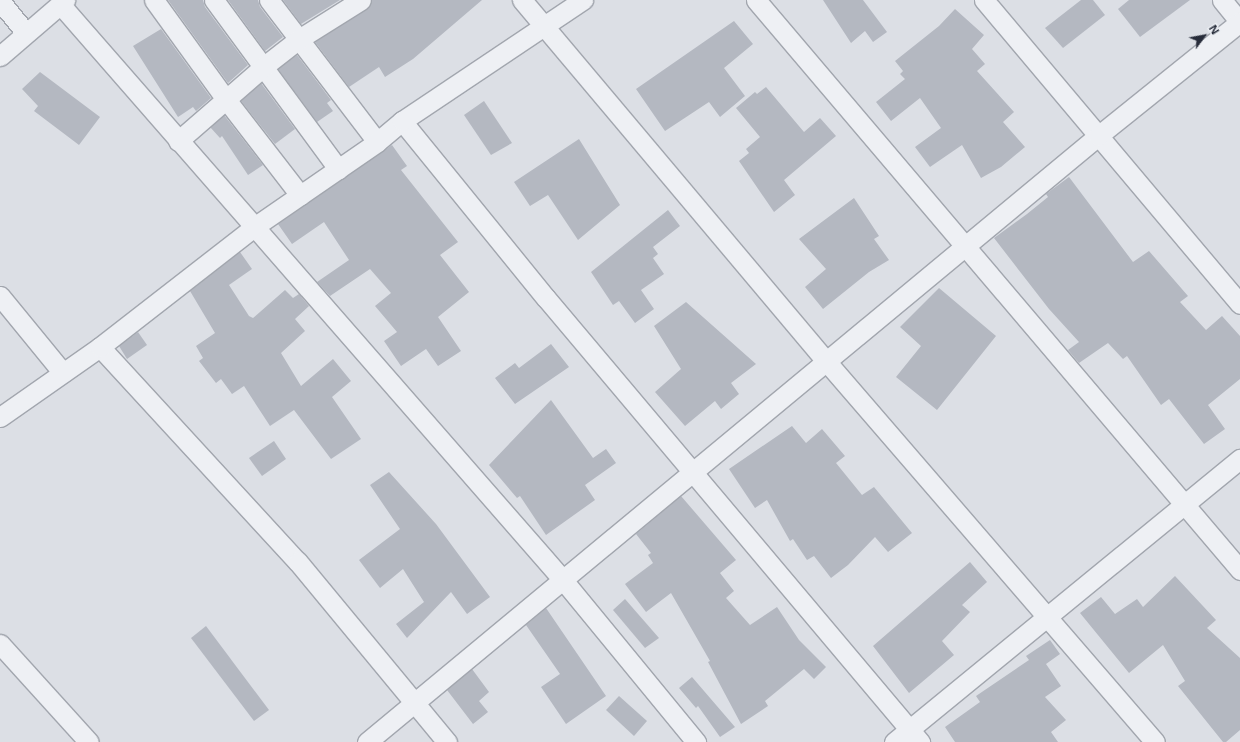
<!DOCTYPE html>
<html>
<head>
<meta charset="utf-8">
<style>
  body { margin:0 }
  #map { position:relative; width:1240px; height:742px; overflow:hidden; background:#dcdfe5; font-family:"Open Sans",sans-serif }
  div>[style] { position:absolute }
  .building>* { inset:0; background:#b4b8c1 }
  .roads { filter:drop-shadow(1px 0 #a2a6ae) drop-shadow(-1px 0 #a2a6ae) drop-shadow(0 1px #a2a6ae) drop-shadow(0 -1px #a2a6ae) }
  .street>* { height:19px; margin:-9.5px; padding:0 9.5px; transform-origin:9.5px; border-radius:9.5px; background:#eef0f4 }
  span { translate:-50% -50%; white-space:nowrap; text-align:center; line-height:1.15; -webkit-text-stroke:3.5px #ebeef3; paint-order:stroke }
  .north { position:absolute; left:1184px; top:16px; width:40px; height:40px; -webkit-text-stroke:3px #ebeef3; paint-order:stroke; rotate:58deg; font-size:11px; font-weight:700; line-height:16px; text-align:center; color:#272c3a }
  .north::after { content:''; display:block; margin:auto; width:14px; height:18px; background:#272c3a; clip-path:polygon(50% 0,100% 100%,50% 72%,0 100%) }
</style>
</head>
<body>
<div id="map">
  <div class="building">
    <div style="clip-path:polygon(168px 0,203px 0,205px 7px,248px 65px,228px 83px)"></div>
    <div style="clip-path:polygon(228px 0,258px 0,260px 7px,283px 37px,265px 51px)"></div>
    <div style="clip-path:polygon(283px 0,340px 0,301px 24px)"></div>
    <div style="clip-path:polygon(372px 0,482px 0,413px 59px,385px 77px,379px 67px,349px 87px,315px 42px,367px 9px)"></div>
    <div style="clip-path:polygon(823px 0,863px 0,887px 32px,873px 42px,865px 31px,851px 43px)"></div>
    <div style="clip-path:polygon(1081px 0,1093px 0,1105px 15px,1063px 48px,1045px 28px)"></div>
    <div style="clip-path:polygon(1129px 0,1190px 0,1140px 37px,1118px 9px)"></div>
    <div style="clip-path:polygon(955px 9px,984px 35px,972px 49px,985px 64px,977px 71px,1014px 112px,1003px 122px,1025px 147px,1001px 167px,981px 178px,962px 145px,930px 167px,915px 147px,941px 128px,920px 98px,891px 121px,876px 102px,905px 79px,900px 74px,903px 71px,895px 61px,939px 26px)"></div>
    <div style="clip-path:polygon(734px 21px,753px 44px,724px 68px,745px 96px,720px 117px,709px 102px,665px 131px,636px 89px)"></div>
    <div style="clip-path:polygon(161px 29px,211px 98px,196px 111px,193px 107px,178px 117px,133px 46px)"></div>
    <div style="clip-path:polygon(297px 55px,331px 100px,327px 103px,333px 111px,317px 122px,278px 69px)"></div>
    <div style="clip-path:polygon(40px 72px,100px 117px,79px 145px,34px 111px,38px 106px,22px 89px)"></div>
    <div style="clip-path:polygon(261px 83px,295px 129px,275px 144px,241px 101px)"></div>
    <div style="clip-path:polygon(766px 87px,804px 132px,820px 118px,836px 136px,784px 180px,795px 195px,774px 212px,739px 161px,749px 153px,746px 149px,760px 137px,736px 108px,755px 92px,757px 94px)"></div>
    <div style="clip-path:polygon(484px 101px,512px 143px,491px 155px,464px 115px)"></div>
    <div style="clip-path:polygon(224px 115px,263px 165px,248px 175px,222px 136px,220px 138px,210px 127px)"></div>
    <div style="clip-path:polygon(579px 139px,620px 205px,578px 240px,548px 195px,530px 206px,514px 182px)"></div>
    <div style="clip-path:polygon(392px 145px,407px 166px,401px 170px,458px 242px,440px 255px,469px 292px,438px 317px,461px 351px,438px 366px,426px 349px,401px 366px,384px 341px,397px 332px,375px 306px,391px 293px,370px 269px,330px 296px,317px 282px,349px 260px,324px 222px,292px 244px,278px 224px)"></div>
    <div style="clip-path:polygon(1069px 177px,1133px 262px,1149px 251px,1188px 296px,1180px 302px,1206px 330px,1222px 316px,1240px 336px,1240px 379px,1208px 405px,1225px 429px,1204px 444px,1169px 399px,1161px 405px,1127px 356px,1123px 359px,1108px 343px,1079px 363px,1068px 350px,1079px 342px,1049px 309px,994px 238px,1027px 214px,1048px 197px,1046px 194px)"></div>
    <div style="clip-path:polygon(854px 198px,879px 236px,874px 239px,889px 260px,869px 272px,823px 309px,805px 287px,826px 269px,799px 239px)"></div>
    <div style="clip-path:polygon(668px 210px,680px 226px,653px 247px,658px 254px,653px 258px,664px 274px,641px 290px,654px 309px,635px 323px,619px 301px,613px 305px,591px 272px)"></div>
    <div style="clip-path:polygon(240px 252px,252px 269px,229px 285px,249px 316px,253px 318px,285px 290px,293px 298px,299px 294px,309px 306px,295px 319px,305px 331px,281px 353px,301px 386px,333px 359px,351px 381px,332px 397px,361px 439px,331px 459px,294px 410px,270px 426px,244px 386px,232px 394px,221px 379px,216px 383px,199px 361px,203px 358px,196px 346px,215px 333px,190px 291px)"></div>
    <div style="clip-path:polygon(939px 288px,996px 336px,937px 410px,896px 377px,921px 346px,900px 327px)"></div>
    <div style="clip-path:polygon(686px 302px,756px 364px,731px 383px,739px 394px,721px 409px,715px 401px,685px 426px,655px 392px,681px 369px,654px 326px)"></div>
    <div style="clip-path:polygon(138px 332px,147px 345px,127px 359px,119px 346px)"></div>
    <div style="clip-path:polygon(551px 344px,569px 367px,515px 404px,495px 378px,515px 363px,519px 368px)"></div>
    <div style="clip-path:polygon(551px 400px,593px 458px,606px 449px,616px 463px,585px 485px,595px 500px,546px 535px,520px 496px,517px 498px,489px 465px)"></div>
    <div style="clip-path:polygon(792px 426px,806px 443px,822px 429px,845px 456px,836px 463px,862px 495px,874px 487px,912px 533px,888px 552px,875px 537px,848px 565px,831px 578px,814px 556px,807px 560px,793px 539px,790px 541px,767px 500px,755px 508px,729px 469px)"></div>
    <div style="clip-path:polygon(274px 441px,286px 459px,262px 476px,249px 458px)"></div>
    <div style="clip-path:polygon(389px 472px,436px 524px,490px 597px,467px 614px,451px 592px,407px 638px,396px 624px,424px 602px,403px 569px,380px 588px,359px 560px,400px 529px,370px 485px)"></div>
    <div style="clip-path:polygon(681px 496px,736px 560px,720px 573px,734px 591px,726px 598px,750px 625px,777px 607px,799px 640px,826px 667px,814px 679px,804px 669px,765px 701px,768px 706px,741px 724px,708px 662px,710px 661px,671px 593px,646px 612px,625px 584px,653px 563px,648px 555px,651px 553px,636px 534px)"></div>
    <div style="clip-path:polygon(970px 562px,987px 582px,962px 605px,970px 612px,942px 641px,954px 655px,909px 693px,873px 646px)"></div>
    <div style="clip-path:polygon(1175px 576px,1216px 620px,1207px 628px,1240px 658px,1240px 730px,1226px 742px,1223px 742px,1178px 686px,1185px 681px,1163px 645px,1129px 673px,1080px 613px,1101px 597px,1115px 614px,1137px 599px,1143px 607px)"></div>
    <div style="clip-path:polygon(625px 599px,659px 638px,645px 648px,613px 610px)"></div>
    <div style="clip-path:polygon(546px 608px,606px 696px,566px 724px,541px 687px,560px 674px,526px 625px)"></div>
    <div style="clip-path:polygon(206px 626px,269px 710px,254px 721px,191px 638px)"></div>
    <div style="clip-path:polygon(1050px 640px,1060px 654px,1046px 664px,1061px 686px,1045px 697px,1066px 720px,1051px 732px,1058px 742px,955px 742px,945px 727px,980px 702px,976px 696px,1029px 660px,1026px 656px)"></div>
    <div style="clip-path:polygon(472px 669px,489px 692px,479px 701px,488px 712px,473px 724px,447px 690px)"></div>
    <div style="clip-path:polygon(692px 677px,735px 727px,720px 737px,698px 706px,696px 708px,679px 688px)"></div>
    <div style="clip-path:polygon(619px 696px,647px 721px,634px 736px,606px 710px)"></div>
  </div>
  <div class="roads">
    <div class="street">
      <div style="left:154px;top:0;width:121px;rotate:54.1deg"></div>
      <div style="left:225px;top:98px;width:123px;rotate:52.3deg"></div>
      <div style="left:214px;top:0;width:210px;rotate:53.7deg"></div>
      <div style="left:269px;top:0;width:178px;rotate:52.7deg"></div>
      <div style="left:522px;top:0;width:472px;rotate:49.9deg"></div>
      <div style="left:826px;top:361px;width:503px;rotate:49.19deg"></div>
      <div style="left:756px;top:0;width:748px;rotate:49.66deg"></div>
      <div style="left:984px;top:0;width:397px;rotate:49.9deg"></div>
      <div style="left:1222px;top:0;width:28px;rotate:51deg"></div>
      <div style="left:0;top:1px;width:41px;rotate:50.9deg"></div>
      <div style="left:60px;top:4px;width:765px;rotate:48.87deg"></div>
      <div style="left:563px;top:580px;width:210px;rotate:50.6deg"></div>
      <div style="left:0;top:56px;width:86px;rotate:-40.7deg"></div>
      <div style="left:402px;top:121px;width:228px;rotate:50.9deg"></div>
      <div style="left:546px;top:298px;width:581px;rotate:49.89deg"></div>
      <div style="left:178px;top:141px;width:113px;rotate:-41deg"></div>
      <div style="left:263px;top:67px;width:46px;rotate:-37.9deg"></div>
      <div style="left:299px;top:39px;width:73px;rotate:-32.2deg"></div>
      <div style="left:0;top:296px;width:99px;rotate:50.7deg"></div>
      <div style="left:100px;top:347px;width:292px;rotate:47.4deg"></div>
      <div style="left:298px;top:562px;width:234px;rotate:50.4deg"></div>
      <div style="left:0;top:417px;width:122px;rotate:-35deg"></div>
      <div style="left:100px;top:347px;width:195px;rotate:-37.9deg"></div>
      <div style="left:254px;top:227px;width:150px;rotate:-34.6deg"></div>
      <div style="left:377px;top:142px;width:33px;rotate:-40deg"></div>
      <div style="left:402px;top:121px;width:218px;rotate:-33.8deg"></div>
      <div style="left:0;top:644px;width:132px;rotate:47.8deg"></div>
      <div style="left:367px;top:742px;width:950px;rotate:-39.66deg"></div>
      <div style="left:1098px;top:136px;width:182px;rotate:-38.8deg"></div>
      <div style="left:894px;top:742px;width:447px;rotate:-39.3deg"></div>
    </div>
  </div>
  <div class="north">N</div>
</div>
</body>
</html>
